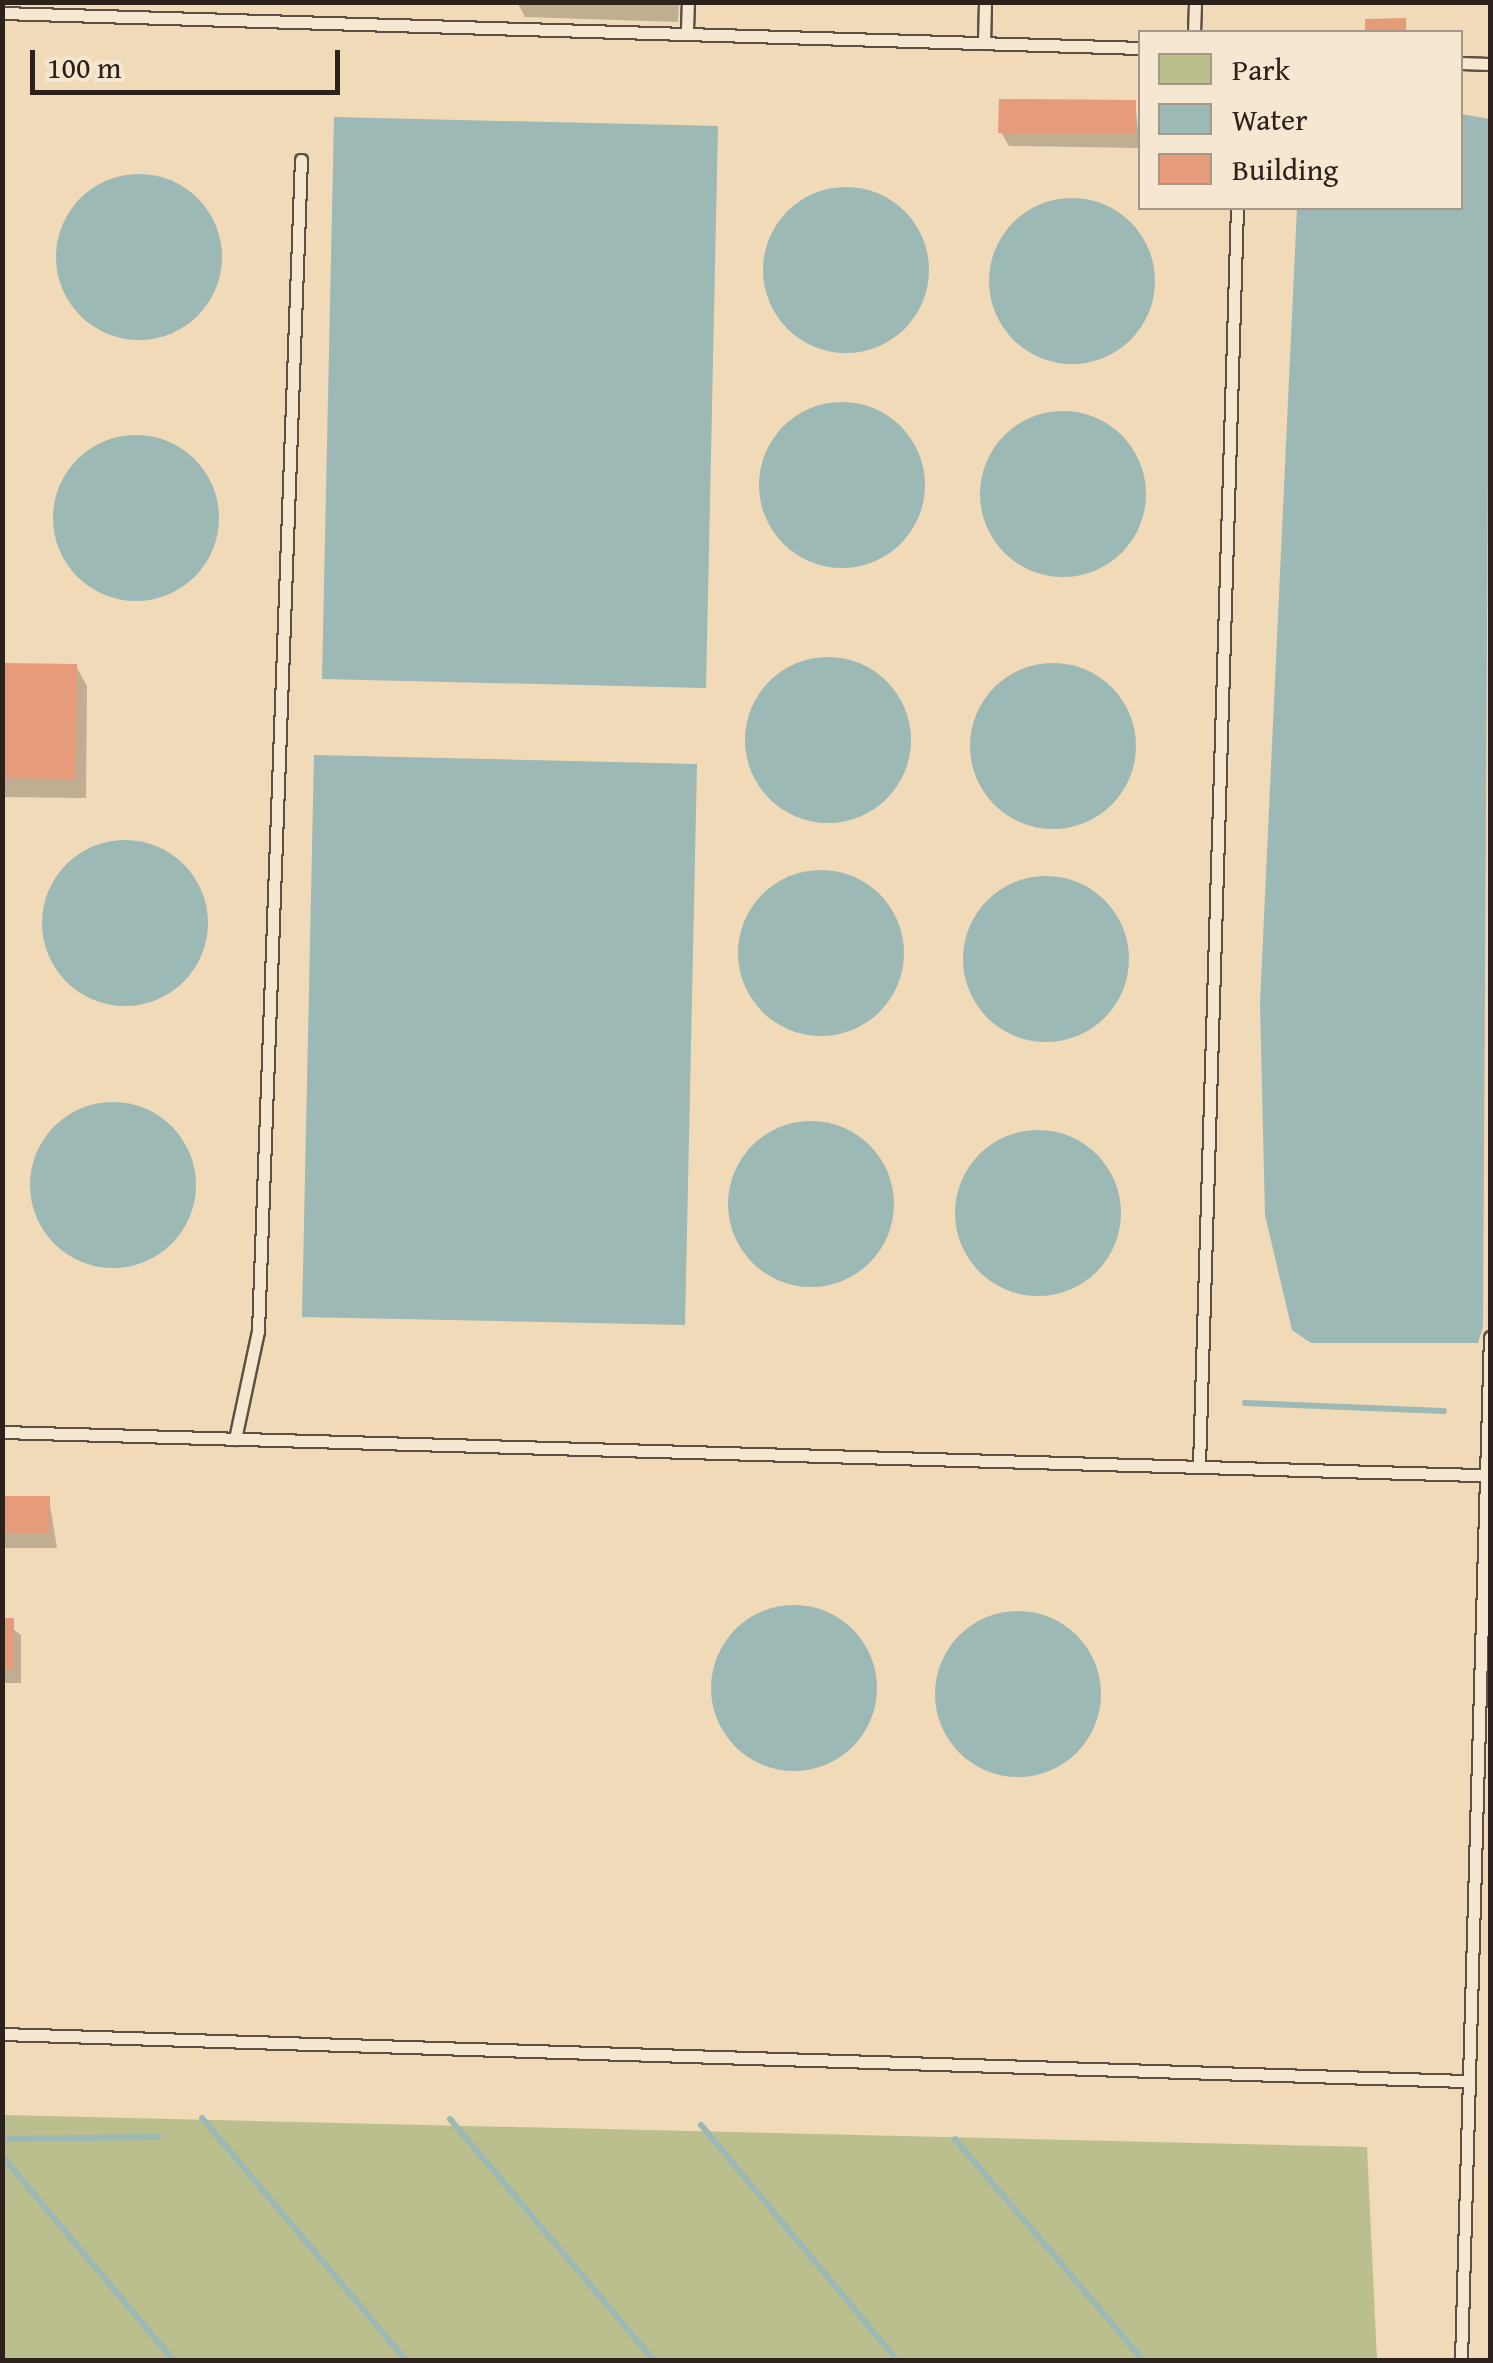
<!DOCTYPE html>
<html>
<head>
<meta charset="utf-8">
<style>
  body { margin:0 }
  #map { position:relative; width:1493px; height:2363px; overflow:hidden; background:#f0dab7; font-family:"Gentium Book Plus",serif }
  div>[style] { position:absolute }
  .green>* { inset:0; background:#bbbf8d }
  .water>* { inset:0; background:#9cb9b6 }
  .round { border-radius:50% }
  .shadow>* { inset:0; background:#0003 }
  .stream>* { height:6px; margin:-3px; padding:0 3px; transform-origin:3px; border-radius:3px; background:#9cb9b6 }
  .building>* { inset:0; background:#e69c7a }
  .roads { filter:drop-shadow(2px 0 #5d4f42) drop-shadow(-2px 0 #5d4f42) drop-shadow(0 2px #5d4f42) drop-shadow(0 -2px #5d4f42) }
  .lane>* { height:11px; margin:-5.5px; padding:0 5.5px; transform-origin:5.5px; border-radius:5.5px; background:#f5e7d0 }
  span { translate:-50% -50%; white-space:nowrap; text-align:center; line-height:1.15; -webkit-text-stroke:9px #f5e7d0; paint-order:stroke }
  .frame { position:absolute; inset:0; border:5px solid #2c211b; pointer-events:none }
  .legend { position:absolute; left:1138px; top:30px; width:325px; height:180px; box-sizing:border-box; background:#f5e7d0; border:2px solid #a59888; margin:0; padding:12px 18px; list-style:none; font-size:30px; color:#2c211b }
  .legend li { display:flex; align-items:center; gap:20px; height:50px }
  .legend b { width:50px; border:2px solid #a59888 }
  .scale { position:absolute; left:30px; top:50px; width:310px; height:45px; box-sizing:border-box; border:5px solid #2c211b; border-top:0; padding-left:12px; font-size:30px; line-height:35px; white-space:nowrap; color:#2c211b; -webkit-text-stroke:8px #f5e7d0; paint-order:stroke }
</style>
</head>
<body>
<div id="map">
  <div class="green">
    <div style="clip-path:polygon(3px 2115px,1367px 2147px,1377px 2360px,3px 2360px)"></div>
  </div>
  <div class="water">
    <div style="clip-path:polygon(1461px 114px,1490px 119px,1483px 1327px,1478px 1343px,1311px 1343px,1292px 1330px,1265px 1215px,1260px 1003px,1297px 208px,1460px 208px)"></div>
    <div style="clip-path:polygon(334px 117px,718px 126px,706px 688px,322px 679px)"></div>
    <div class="round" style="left:56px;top:174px;width:166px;height:166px"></div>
    <div class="round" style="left:763px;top:187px;width:166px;height:166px"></div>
    <div class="round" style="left:989px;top:198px;width:166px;height:166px"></div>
    <div class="round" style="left:759px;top:402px;width:166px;height:166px"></div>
    <div class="round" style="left:980px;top:411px;width:166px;height:166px"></div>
    <div class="round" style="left:53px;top:435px;width:166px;height:166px"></div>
    <div class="round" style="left:745px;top:657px;width:166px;height:166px"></div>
    <div class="round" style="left:970px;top:663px;width:166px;height:166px"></div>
    <div style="clip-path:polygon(314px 755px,697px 764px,685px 1325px,302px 1317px)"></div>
    <div class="round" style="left:42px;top:840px;width:166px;height:166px"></div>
    <div class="round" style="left:738px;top:870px;width:166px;height:166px"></div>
    <div class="round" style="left:963px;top:876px;width:166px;height:166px"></div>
    <div class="round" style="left:30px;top:1102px;width:166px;height:166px"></div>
    <div class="round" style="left:728px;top:1121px;width:166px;height:166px"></div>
    <div class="round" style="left:955px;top:1130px;width:166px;height:166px"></div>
    <div class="round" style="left:711px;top:1605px;width:166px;height:166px"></div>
    <div class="round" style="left:935px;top:1611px;width:166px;height:166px"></div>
  </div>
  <div class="shadow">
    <div style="clip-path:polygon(517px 2px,679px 2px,678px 22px,525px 17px)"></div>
    <div style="clip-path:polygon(1135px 103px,1140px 148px,1009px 146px,1001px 132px)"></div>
    <div style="clip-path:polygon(2px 665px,76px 666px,87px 686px,86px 798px,2px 797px)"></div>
    <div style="clip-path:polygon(2px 1499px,49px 1499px,57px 1548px,2px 1548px)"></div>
    <div style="clip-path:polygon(2px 1621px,21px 1635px,21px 1683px,2px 1683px)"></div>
  </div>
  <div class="stream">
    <div style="left:1245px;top:1403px;width:199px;rotate:2.3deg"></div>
    <div style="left:202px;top:2118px;width:317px;rotate:49.9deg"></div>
    <div style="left:450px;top:2119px;width:316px;rotate:49.8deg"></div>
    <div style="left:701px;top:2125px;width:306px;rotate:50.2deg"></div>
    <div style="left:2px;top:2139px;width:156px;rotate:-0.7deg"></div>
    <div style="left:955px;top:2139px;width:290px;rotate:49.6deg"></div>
    <div style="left:2px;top:2156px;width:266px;rotate:50deg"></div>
  </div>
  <div class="building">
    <div style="clip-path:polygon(1406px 18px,1406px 32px,1365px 32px,1365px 19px)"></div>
    <div style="clip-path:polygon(999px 99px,1136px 100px,1136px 134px,998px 133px)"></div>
    <div style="clip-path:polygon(2px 663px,77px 664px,76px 779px,2px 778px)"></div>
    <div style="clip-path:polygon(2px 1496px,50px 1496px,50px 1534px,2px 1534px)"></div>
    <div style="clip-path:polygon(2px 1618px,14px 1618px,14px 1669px,2px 1669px)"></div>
  </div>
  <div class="roads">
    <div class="lane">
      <div style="left:2px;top:13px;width:1139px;rotate:1.76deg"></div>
      <div style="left:687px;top:29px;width:27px;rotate:-88deg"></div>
      <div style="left:1194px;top:32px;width:30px;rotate:-88deg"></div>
      <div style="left:984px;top:43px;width:41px;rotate:-88.6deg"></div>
      <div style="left:1460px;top:63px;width:30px;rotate:2deg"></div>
      <div style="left:2px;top:1432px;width:1479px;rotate:1.67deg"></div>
      <div style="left:235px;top:1439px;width:110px;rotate:-78deg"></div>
      <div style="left:258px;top:1331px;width:1172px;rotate:-87.9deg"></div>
      <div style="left:1199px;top:1465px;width:1258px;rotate:-88.27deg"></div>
      <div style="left:2px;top:2034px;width:1468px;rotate:1.84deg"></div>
      <div style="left:1461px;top:2360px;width:1023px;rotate:-88.38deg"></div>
    </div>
  </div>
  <div class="frame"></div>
  <ul class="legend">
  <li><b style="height:28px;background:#bbbf8d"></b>Park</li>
  <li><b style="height:28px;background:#9cb9b6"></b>Water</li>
  <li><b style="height:28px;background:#e69c7a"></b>Building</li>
  </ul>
  <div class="scale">100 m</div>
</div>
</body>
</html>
